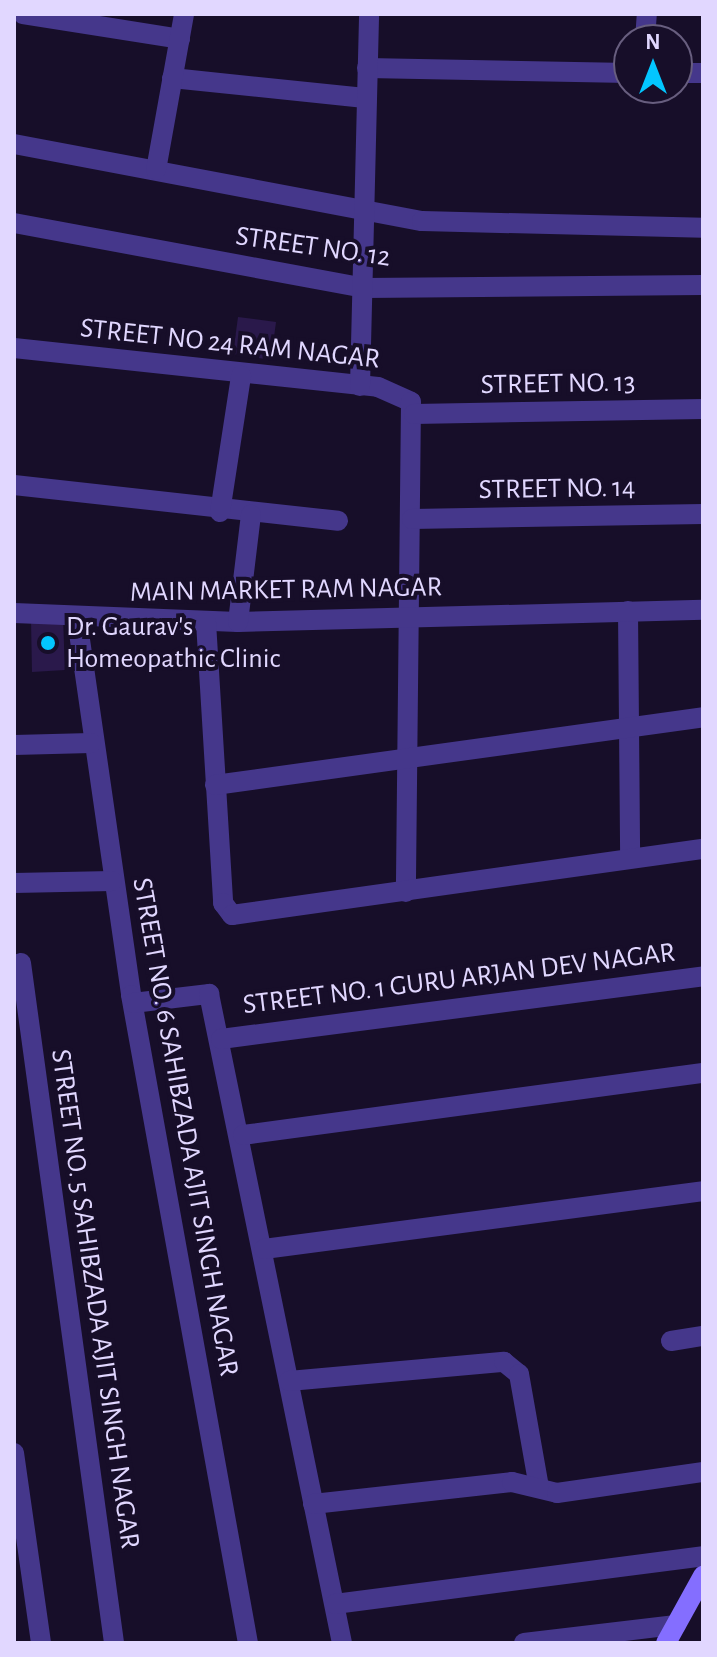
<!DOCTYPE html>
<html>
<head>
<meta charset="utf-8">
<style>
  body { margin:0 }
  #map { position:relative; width:717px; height:1657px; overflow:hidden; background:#170e29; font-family:"Alegreya Sans",sans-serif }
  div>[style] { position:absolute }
  .building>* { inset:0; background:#2a194b }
  .street>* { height:20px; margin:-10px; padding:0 10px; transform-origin:10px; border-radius:10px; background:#45378b }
  .secondary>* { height:20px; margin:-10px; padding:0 10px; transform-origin:10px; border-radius:10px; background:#846eff }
  .dots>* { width:22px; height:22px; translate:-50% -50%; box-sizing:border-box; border:4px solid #170e29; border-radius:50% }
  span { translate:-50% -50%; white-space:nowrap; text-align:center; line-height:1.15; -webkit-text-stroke:8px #170e29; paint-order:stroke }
  .street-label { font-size:28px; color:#e1d7ff }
  .poi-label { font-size:28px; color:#e1d7ff }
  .left { translate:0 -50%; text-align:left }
  .frame { position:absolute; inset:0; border:16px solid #e1d7ff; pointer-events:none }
  .north { position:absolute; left:613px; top:24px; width:80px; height:80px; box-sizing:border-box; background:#170e29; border:2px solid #685e7f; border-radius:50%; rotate:0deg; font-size:22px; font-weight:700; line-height:32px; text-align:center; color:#e1d7ff }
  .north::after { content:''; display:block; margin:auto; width:28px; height:36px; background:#03c6ff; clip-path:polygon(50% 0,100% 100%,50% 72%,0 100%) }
</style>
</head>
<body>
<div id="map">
  <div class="building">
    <div style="clip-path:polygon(238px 317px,276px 322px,271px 360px,233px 354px)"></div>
    <div style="clip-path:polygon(63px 618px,65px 670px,32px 672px,31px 620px)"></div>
  </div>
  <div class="street">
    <div style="left:23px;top:14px;width:159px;rotate:9deg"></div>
    <div style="left:645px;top:40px;width:26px;rotate:-86deg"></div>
    <div style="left:367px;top:68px;width:262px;rotate:1.1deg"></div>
    <div style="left:677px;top:73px;width:26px"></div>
    <div style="left:172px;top:78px;width:194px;rotate:5.9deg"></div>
    <div style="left:14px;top:144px;width:415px;rotate:10.7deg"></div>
    <div style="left:422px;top:221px;width:281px;rotate:1.4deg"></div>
    <div style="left:156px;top:170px;width:158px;rotate:-79.8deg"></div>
    <div style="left:14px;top:223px;width:356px;rotate:10.5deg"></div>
    <div style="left:364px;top:288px;width:339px;rotate:-0.5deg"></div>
    <div style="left:14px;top:348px;width:366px;rotate:6.1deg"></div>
    <div style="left:378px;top:387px;width:36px;rotate:24deg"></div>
    <div style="left:411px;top:402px;width:490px;rotate:90.6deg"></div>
    <div style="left:360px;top:386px;width:372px;rotate:-88.6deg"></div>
    <div style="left:414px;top:414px;width:289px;rotate:-1deg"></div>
    <div style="left:14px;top:485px;width:326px;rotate:6.3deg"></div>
    <div style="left:220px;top:512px;width:138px;rotate:-81.2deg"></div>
    <div style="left:412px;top:519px;width:291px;rotate:-1deg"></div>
    <div style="left:628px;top:611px;width:247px;rotate:89.5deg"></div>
    <div style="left:14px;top:613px;width:224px;rotate:2.3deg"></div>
    <div style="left:238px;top:622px;width:465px;rotate:-1.5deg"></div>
    <div style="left:77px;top:619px;width:380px;rotate:81.8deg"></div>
    <div style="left:131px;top:995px;width:658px;rotate:79.77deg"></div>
    <div style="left:206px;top:622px;width:282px;rotate:86.5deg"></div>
    <div style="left:223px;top:903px;width:15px;rotate:53deg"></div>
    <div style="left:232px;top:915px;width:476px;rotate:-8deg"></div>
    <div style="left:238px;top:622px;width:108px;rotate:-83.1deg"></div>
    <div style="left:14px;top:745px;width:77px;rotate:-1.5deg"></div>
    <div style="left:215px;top:785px;width:493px;rotate:-7.9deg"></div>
    <div style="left:14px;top:883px;width:98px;rotate:-1.2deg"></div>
    <div style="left:21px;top:963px;width:686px;rotate:82.21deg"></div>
    <div style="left:133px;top:1003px;width:77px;rotate:-6.8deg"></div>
    <div style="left:209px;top:994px;width:662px;rotate:78.42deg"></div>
    <div style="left:221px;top:1039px;width:486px;rotate:-7.4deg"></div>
    <div style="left:243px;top:1135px;width:464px;rotate:-7.7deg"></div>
    <div style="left:264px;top:1249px;width:443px;rotate:-7.5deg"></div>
    <div style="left:671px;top:1341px;width:32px;rotate:-9deg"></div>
    <div style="left:289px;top:1381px;width:216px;rotate:-5.1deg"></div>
    <div style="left:504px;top:1362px;width:19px;rotate:39deg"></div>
    <div style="left:519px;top:1374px;width:115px;rotate:80deg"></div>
    <div style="left:14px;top:1453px;width:192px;rotate:81.9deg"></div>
    <div style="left:313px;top:1504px;width:200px;rotate:-6.3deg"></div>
    <div style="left:512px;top:1482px;width:46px;rotate:13.7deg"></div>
    <div style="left:557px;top:1493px;width:148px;rotate:-8.2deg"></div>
    <div style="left:335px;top:1604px;width:371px;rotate:-7.4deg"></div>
    <div style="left:524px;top:1643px;width:153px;rotate:-6.8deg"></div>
  </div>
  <div class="secondary">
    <div style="left:666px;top:1643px;width:77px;rotate:-61.1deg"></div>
  </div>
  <div class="dots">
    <div style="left:48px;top:643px;background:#03c6ff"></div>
  </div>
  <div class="street-label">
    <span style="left:313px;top:247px;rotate:8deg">STREET NO. 12</span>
    <span style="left:230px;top:344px;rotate:6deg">STREET NO 24 RAM NAGAR</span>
    <span style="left:558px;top:384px;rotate:-1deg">STREET NO. 13</span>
    <span style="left:557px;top:489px;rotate:-1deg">STREET NO. 14</span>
    <span style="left:286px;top:590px;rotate:-1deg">MAIN MARKET RAM NAGAR</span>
    <span style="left:459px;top:979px;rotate:-7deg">STREET NO. 1 GURU ARJAN DEV NAGAR</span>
    <span style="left:185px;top:1127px;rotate:80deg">STREET NO. 6 SAHIBZADA AJIT SINGH NAGAR</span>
    <span style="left:95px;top:1299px;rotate:82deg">STREET NO. 5 SAHIBZADA AJIT SINGH NAGAR</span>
  </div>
  <div class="poi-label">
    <span class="left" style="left:66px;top:643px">Dr. Gaurav's<br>Homeopathic Clinic</span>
  </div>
  <div class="frame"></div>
  <div class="north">N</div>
</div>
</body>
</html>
